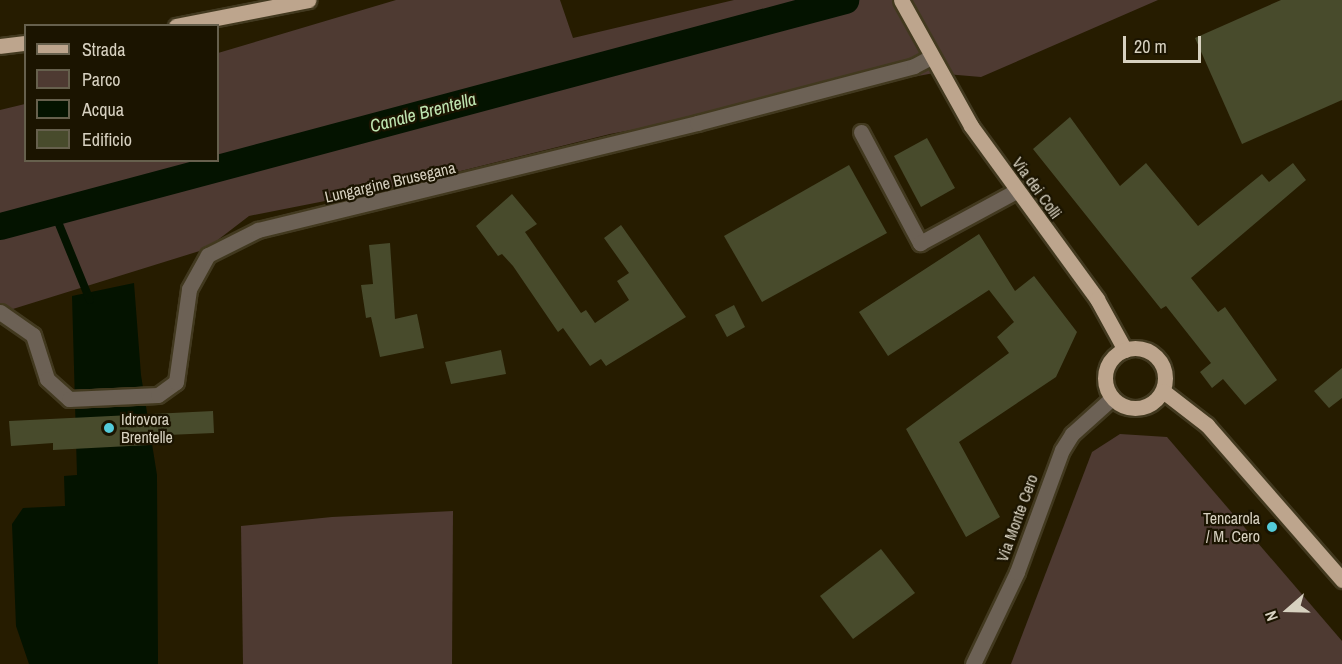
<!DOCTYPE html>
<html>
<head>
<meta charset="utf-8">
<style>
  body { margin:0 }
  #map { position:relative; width:1342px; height:664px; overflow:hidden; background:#261c00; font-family:"Archivo Narrow",sans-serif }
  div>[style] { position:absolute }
  .green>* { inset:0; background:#4e3a32 }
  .water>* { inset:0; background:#041300 }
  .stream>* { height:8px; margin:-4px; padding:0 4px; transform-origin:4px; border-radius:4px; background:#041300 }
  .canal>* { height:27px; margin:-13.5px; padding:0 13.5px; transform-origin:13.5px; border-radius:13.5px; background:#041300 }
  .building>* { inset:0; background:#484b2c }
  .roads { filter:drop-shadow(2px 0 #42391f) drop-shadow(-2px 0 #42391f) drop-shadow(0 2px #42391f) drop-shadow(0 -2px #42391f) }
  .minor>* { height:15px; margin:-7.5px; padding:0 7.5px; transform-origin:7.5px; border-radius:7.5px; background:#6c6155 }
  .major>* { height:15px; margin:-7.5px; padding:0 7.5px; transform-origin:7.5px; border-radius:7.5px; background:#bda58d }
  .major>.ring { margin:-7.5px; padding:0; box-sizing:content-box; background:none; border:15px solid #bda58d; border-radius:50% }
  .dots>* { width:16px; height:16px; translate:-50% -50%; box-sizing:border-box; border:3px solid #1b1400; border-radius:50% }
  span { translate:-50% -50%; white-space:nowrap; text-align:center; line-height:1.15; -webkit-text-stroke:4.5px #1b1400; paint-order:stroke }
  .street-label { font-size:16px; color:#d7d1c0 }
  .poi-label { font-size:16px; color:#d7d1c0 }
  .left { translate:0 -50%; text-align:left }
  .right { translate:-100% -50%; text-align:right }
  .water-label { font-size:18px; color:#bee4b0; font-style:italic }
  .legend { position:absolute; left:24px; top:24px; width:195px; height:138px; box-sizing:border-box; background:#1b1400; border:2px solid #66604d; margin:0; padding:8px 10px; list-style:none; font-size:18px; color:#d7d1c0 }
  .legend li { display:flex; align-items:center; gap:12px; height:30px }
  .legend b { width:30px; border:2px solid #66604d }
  .north { position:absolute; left:1258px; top:580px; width:60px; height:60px; -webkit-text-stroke:4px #1b1400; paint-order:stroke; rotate:250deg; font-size:16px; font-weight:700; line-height:24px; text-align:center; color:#d7d1c0 }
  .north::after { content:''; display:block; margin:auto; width:21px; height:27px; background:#d7d1c0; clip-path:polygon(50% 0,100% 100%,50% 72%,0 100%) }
  .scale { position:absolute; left:1123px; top:36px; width:78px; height:27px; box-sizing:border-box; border:3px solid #d7d1c0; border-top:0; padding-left:8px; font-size:18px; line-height:21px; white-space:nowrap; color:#d7d1c0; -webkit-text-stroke:4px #1b1400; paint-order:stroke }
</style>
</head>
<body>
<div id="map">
  <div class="green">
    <div style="clip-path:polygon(396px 0,560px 0,573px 38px,734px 0,1158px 0,981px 77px,934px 73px,610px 134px,396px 187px,249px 216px,206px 249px,0 313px,0 110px,25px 104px,26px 160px,218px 160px,218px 53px)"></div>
    <div style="clip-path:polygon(1120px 434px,1167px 437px,1342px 641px,1342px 664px,1011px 664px,1092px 452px)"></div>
    <div style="clip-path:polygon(453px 511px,452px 664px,243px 664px,241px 526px,332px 517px)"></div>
  </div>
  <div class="water">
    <div style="clip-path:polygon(134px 283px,141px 375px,157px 475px,158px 664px,29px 664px,16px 626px,12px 524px,23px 508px,65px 506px,64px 476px,77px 475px,72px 296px)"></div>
  </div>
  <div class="stream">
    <div style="left:54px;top:212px;width:95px;rotate:67.8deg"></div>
  </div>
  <div class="canal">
    <div style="left:0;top:226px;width:875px;rotate:-14.97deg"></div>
  </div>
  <div class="building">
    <div style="clip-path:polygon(1281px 0,1342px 0,1342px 100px,1242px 144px,1195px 38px)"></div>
    <div style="clip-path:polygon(1070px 117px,1120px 186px,1146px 163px,1198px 226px,1262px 174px,1269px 182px,1293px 163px,1306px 180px,1191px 278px,1218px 312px,1225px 307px,1277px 380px,1245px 405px,1223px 379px,1212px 388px,1200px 372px,1211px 363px,1166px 306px,1161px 309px,1033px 149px)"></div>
    <div style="clip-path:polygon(927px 138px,955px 188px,921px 207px,894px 156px)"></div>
    <div style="clip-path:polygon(849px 165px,887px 233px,762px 302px,724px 236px)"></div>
    <div style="clip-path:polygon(512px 194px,537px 224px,525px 232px,581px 313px,586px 310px,595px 323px,629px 300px,617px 281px,629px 273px,604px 238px,621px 225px,686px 317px,606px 366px,601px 359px,590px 366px,563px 328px,558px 332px,513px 266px,502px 254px,498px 256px,476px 226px)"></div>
    <div style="clip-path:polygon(979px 234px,1015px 291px,1034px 276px,1077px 332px,1056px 377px,959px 442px,1000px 517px,966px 537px,906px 429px,1009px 353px,997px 337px,1014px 322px,989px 290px,888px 356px,859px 312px)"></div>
    <div style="clip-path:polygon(390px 243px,395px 319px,417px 314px,424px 348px,380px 357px,371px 317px,366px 318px,361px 285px,373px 284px,369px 245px)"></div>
    <div style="clip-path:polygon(734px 305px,745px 327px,727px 337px,715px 315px)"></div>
    <div style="clip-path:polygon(501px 350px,506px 374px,451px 384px,445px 362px)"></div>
    <div style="clip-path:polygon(1342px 368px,1342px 398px,1329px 408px,1314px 391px)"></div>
    <div style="clip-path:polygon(213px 411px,214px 433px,167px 435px,168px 444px,53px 450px,53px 443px,11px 446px,9px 421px)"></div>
    <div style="clip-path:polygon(881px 549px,915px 593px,853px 639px,820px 596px)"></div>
  </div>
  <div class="roads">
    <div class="minor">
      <div style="left:861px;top:132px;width:126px;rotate:62deg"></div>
      <div style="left:920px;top:243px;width:109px;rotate:-28.4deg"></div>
      <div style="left:0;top:312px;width:40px;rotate:34.9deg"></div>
      <div style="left:33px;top:335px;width:46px;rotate:72.3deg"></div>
      <div style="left:47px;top:379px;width:30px;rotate:42deg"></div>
      <div style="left:69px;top:399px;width:89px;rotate:-2.6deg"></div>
      <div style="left:158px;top:395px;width:22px;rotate:-36deg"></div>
      <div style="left:176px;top:382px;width:94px;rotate:-82deg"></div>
      <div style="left:189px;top:289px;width:39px;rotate:-61deg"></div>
      <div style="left:208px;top:255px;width:56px;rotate:-26.6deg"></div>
      <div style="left:258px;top:230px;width:452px;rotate:-13.7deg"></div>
      <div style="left:697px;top:123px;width:224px;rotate:-14.7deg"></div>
      <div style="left:914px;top:66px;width:19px;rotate:-28deg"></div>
      <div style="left:973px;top:664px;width:102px;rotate:-64.4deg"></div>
      <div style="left:1017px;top:572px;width:130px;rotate:-69.8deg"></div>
      <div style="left:1062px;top:450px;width:19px;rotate:-58deg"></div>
      <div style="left:1072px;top:434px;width:54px;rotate:-42deg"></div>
    </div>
    <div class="major">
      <div style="left:901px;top:0;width:144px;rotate:60.9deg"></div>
      <div style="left:971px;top:126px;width:214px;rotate:53.9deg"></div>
      <div style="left:1097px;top:299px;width:58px;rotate:61.2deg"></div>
      <div style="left:176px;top:26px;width:135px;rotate:-11.1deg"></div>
      <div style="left:0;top:46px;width:26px;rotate:-7deg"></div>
      <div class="ring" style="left:1105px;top:348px;width:45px;height:45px"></div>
      <div style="left:1163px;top:391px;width:56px;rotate:37.7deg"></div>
      <div style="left:1207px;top:425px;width:206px;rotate:48.9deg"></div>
    </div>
  </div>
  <div class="dots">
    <div style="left:109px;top:428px;background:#53cbda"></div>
    <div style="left:1272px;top:527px;background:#53cbda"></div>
  </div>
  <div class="street-label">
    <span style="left:390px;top:182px;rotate:-13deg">Lungargine Brusegana</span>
    <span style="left:1037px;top:188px;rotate:54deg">Via dei Colli</span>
    <span style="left:1017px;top:518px;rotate:-70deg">Via Monte Cero</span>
  </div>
  <div class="poi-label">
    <span class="left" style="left:121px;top:428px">Idrovora<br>Brentelle</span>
    <span class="right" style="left:1260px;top:527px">Tencarola<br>/ M. Cero</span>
  </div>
  <div class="water-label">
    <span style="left:423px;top:113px;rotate:-15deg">Canale Brentella</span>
  </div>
  <ul class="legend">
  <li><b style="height:8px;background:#bda58d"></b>Strada</li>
  <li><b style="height:16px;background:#4e3a32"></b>Parco</li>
  <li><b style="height:16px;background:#041300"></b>Acqua</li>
  <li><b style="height:16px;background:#484b2c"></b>Edificio</li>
  </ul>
  <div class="north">N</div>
  <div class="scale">20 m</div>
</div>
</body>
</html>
